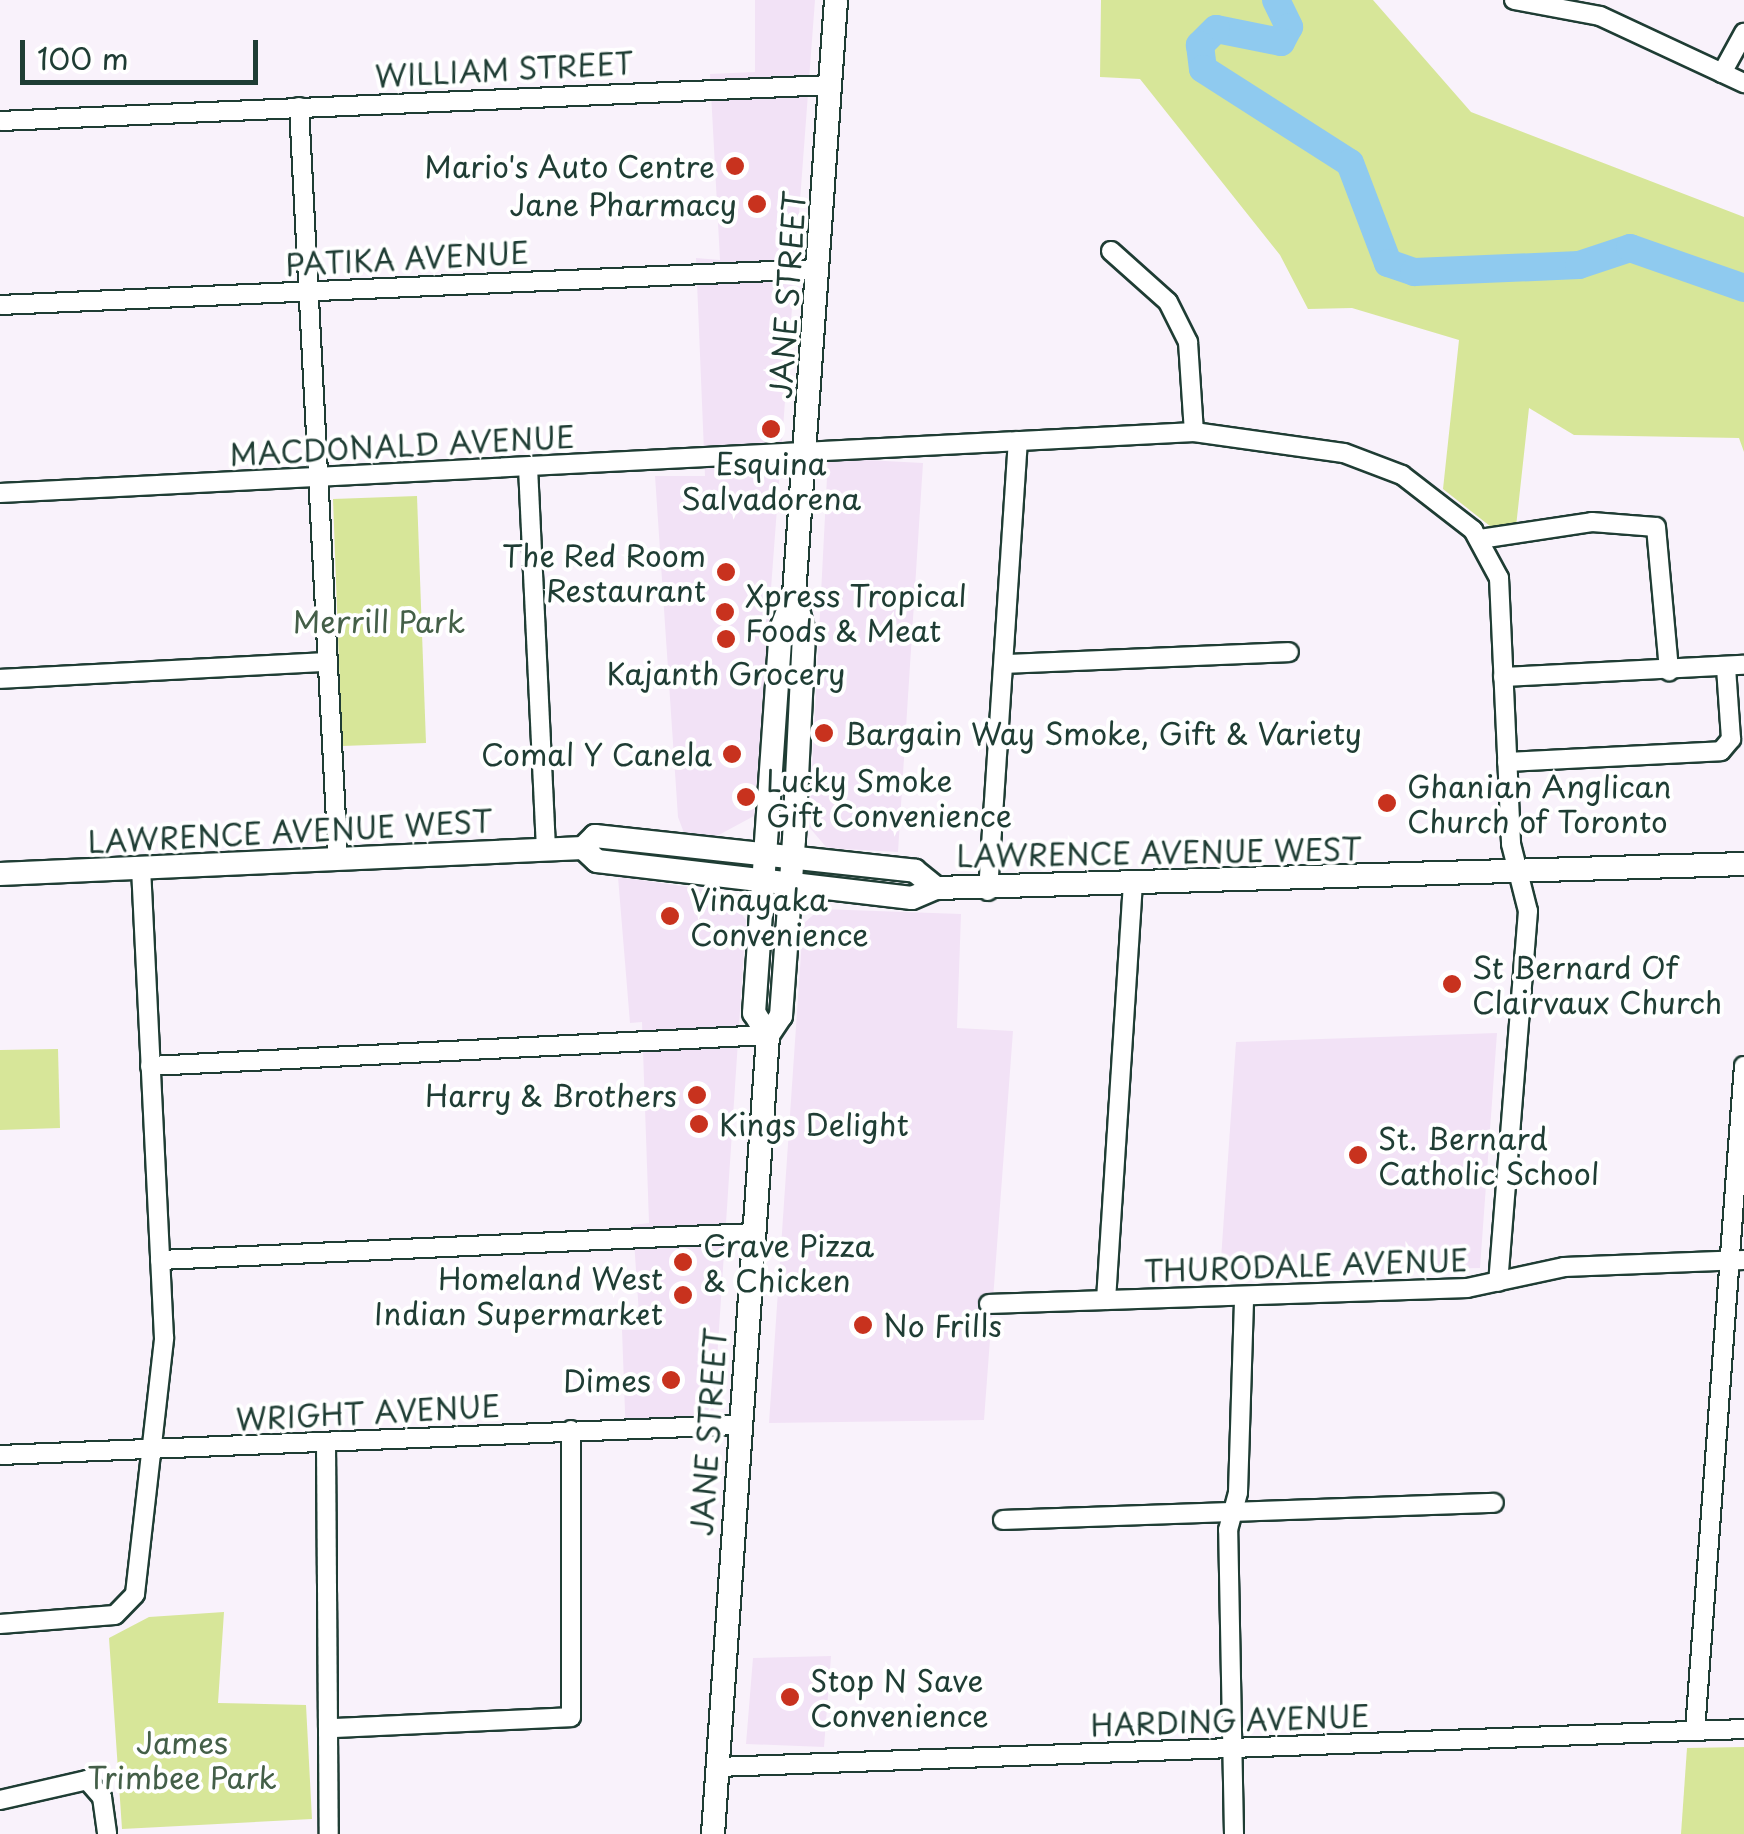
<!DOCTYPE html>
<html>
<head>
<meta charset="utf-8">
<style>
  body { margin:0 }
  #map { position:relative; width:1744px; height:1834px; overflow:hidden; background:#f9f2fb; font-family:"Playpen Sans",sans-serif }
  div>[style] { position:absolute }
  .built>* { inset:0; background:#f2e2f6 }
  .green>* { inset:0; background:#d7e699 }
  .water>* { inset:0; background:#8fcaef }
  .river>* { height:28px; margin:-14px; padding:0 14px; transform-origin:14px; border-radius:14px; background:#8fcaef }
  .roads { filter:drop-shadow(2px 0 #1f3d34) drop-shadow(-2px 0 #1f3d34) drop-shadow(0 2px #1f3d34) drop-shadow(0 -2px #1f3d34) }
  .minor>* { height:18px; margin:-9px; padding:0 9px; transform-origin:9px; border-radius:9px; background:#fff }
  .major>* { height:22px; margin:-11px; padding:0 11px; transform-origin:11px; border-radius:11px; background:#fff }
  .dots>* { width:28px; height:28px; translate:-50% -50%; box-sizing:border-box; border:5px solid #fff; border-radius:50% }
  span { translate:-50% -50%; white-space:nowrap; text-align:center; line-height:1.15; -webkit-text-stroke:8px #fff; paint-order:stroke }
  .street-label { font-size:30px; color:#1f3d34 }
  .poi-label { font-size:30px; color:#1f3d34 }
  .right { translate:-100% -50%; text-align:right }
  .left { translate:0 -50%; text-align:left }
  .park-label { font-size:30px; color:#445f48 }
  .scale { position:absolute; left:20px; top:40px; width:238px; height:45px; box-sizing:border-box; border:5px solid #1f3d34; border-top:0; padding-left:12px; font-size:30px; line-height:35px; white-space:nowrap; color:#1f3d34; -webkit-text-stroke:8px #fff; paint-order:stroke }
</style>
</head>
<body>
<div id="map">
  <div class="built">
    <div style="clip-path:polygon(755px 0,815px 0,754px 816px,715px 837px,684px 833px,678px 817px,655px 476px,705px 476px,696px 258px,720px 260px,710px 74px,755px 72px)"></div>
    <div style="clip-path:polygon(828px 458px,923px 463px,898px 852px,827px 848px,809px 827px)"></div>
    <div style="clip-path:polygon(618px 877px,725px 892px,746px 920px,712px 1435px,626px 1439px,622px 1330px,640px 1330px,633px 1225px,649px 1223px,642px 1022px,630px 1023px)"></div>
    <div style="clip-path:polygon(820px 909px,961px 914px,957px 1028px,1013px 1031px,984px 1420px,769px 1423px,803px 924px)"></div>
    <div style="clip-path:polygon(1497px 1033px,1480px 1268px,1220px 1274px,1236px 1042px)"></div>
    <div style="clip-path:polygon(831px 1656px,824px 1747px,746px 1744px,753px 1658px)"></div>
  </div>
  <div class="green">
    <div style="clip-path:polygon(1101px 0,1373px 0,1471px 112px,1744px 217px,1744px 452px,1739px 438px,1574px 435px,1529px 408px,1514px 545px,1443px 489px,1459px 340px,1352px 308px,1308px 309px,1280px 255px,1140px 79px,1100px 77px)"></div>
    <div style="clip-path:polygon(417px 496px,426px 743px,342px 746px,333px 499px)"></div>
    <div style="clip-path:polygon(58px 1049px,60px 1128px,0 1130px,0 1050px)"></div>
    <div style="clip-path:polygon(224px 1612px,218px 1703px,306px 1705px,312px 1819px,122px 1829px,109px 1638px,149px 1617px)"></div>
    <div style="clip-path:polygon(1744px 1747px,1744px 1834px,1681px 1834px,1687px 1748px)"></div>
  </div>
  <div class="water">
    <div style="clip-path:polygon(1689px 258px,1744px 278px,1744px 299px,1684px 276px)"></div>
  </div>
  <div class="river">
    <div style="left:1276px;top:0;width:30px;rotate:64deg"></div>
    <div style="left:1289px;top:27px;width:17px;rotate:118deg"></div>
    <div style="left:1281px;top:42px;width:66px;rotate:-168.7deg"></div>
    <div style="left:1216px;top:29px;width:23px;rotate:135deg"></div>
    <div style="left:1200px;top:45px;width:24px;rotate:83deg"></div>
    <div style="left:1203px;top:69px;width:174px;rotate:32.6deg"></div>
    <div style="left:1350px;top:163px;width:107px;rotate:69.2deg"></div>
    <div style="left:1388px;top:263px;width:28px;rotate:19deg"></div>
    <div style="left:1414px;top:272px;width:165px;rotate:-2.4deg"></div>
    <div style="left:1579px;top:265px;width:54px;rotate:-18.4deg"></div>
    <div style="left:1630px;top:248px;width:121px;rotate:19.3deg"></div>
  </div>
  <div class="roads">
    <div class="minor">
      <div style="left:1514px;top:0;width:87px;rotate:10.5deg"></div>
      <div style="left:1600px;top:16px;width:159px;rotate:25deg"></div>
      <div style="left:1722px;top:73px;width:46px;rotate:-61.2deg"></div>
      <div style="left:299px;top:107px;width:753px;rotate:87.03deg"></div>
      <div style="left:0;top:121px;width:832px;rotate:-2.48deg"></div>
      <div style="left:1111px;top:251px;width:76px;rotate:41.8deg"></div>
      <div style="left:1168px;top:302px;width:45px;rotate:63.4deg"></div>
      <div style="left:1188px;top:342px;width:90px;rotate:86.2deg"></div>
      <div style="left:0;top:305px;width:819px;rotate:-2.52deg"></div>
      <div style="left:528px;top:467px;width:383px;rotate:87.3deg"></div>
      <div style="left:0;top:493px;width:1196px;rotate:-2.92deg"></div>
      <div style="left:1194px;top:432px;width:151px;rotate:8deg"></div>
      <div style="left:1344px;top:453px;width:62px;rotate:20.8deg"></div>
      <div style="left:1402px;top:475px;width:90px;rotate:37.8deg"></div>
      <div style="left:1473px;top:530px;width:55px;rotate:61.6deg"></div>
      <div style="left:1499px;top:578px;width:266px;rotate:87.4deg"></div>
      <div style="left:1511px;top:844px;width:69px;rotate:75.8deg"></div>
      <div style="left:1528px;top:911px;width:372px;rotate:94.6deg"></div>
      <div style="left:1480px;top:539px;width:113px;rotate:-8.6deg"></div>
      <div style="left:1592px;top:522px;width:64px;rotate:4.5deg"></div>
      <div style="left:1656px;top:527px;width:145px;rotate:84.8deg"></div>
      <div style="left:1005px;top:664px;width:284px;rotate:-2.4deg"></div>
      <div style="left:1503px;top:677px;width:241px;rotate:-2.9deg"></div>
      <div style="left:0;top:679px;width:328px;rotate:-3deg"></div>
      <div style="left:1507px;top:762px;width:214px;rotate:-2.9deg"></div>
      <div style="left:1721px;top:751px;width:16px;rotate:-50deg"></div>
      <div style="left:1731px;top:739px;width:72px;rotate:-94deg"></div>
      <div style="left:988px;top:891px;width:451px;rotate:-86.2deg"></div>
      <div style="left:150px;top:1066px;width:619px;rotate:-2.87deg"></div>
      <div style="left:160px;top:1260px;width:595px;rotate:-2.6deg"></div>
      <div style="left:1106px;top:1300px;width:414px;rotate:-86.3deg"></div>
      <div style="left:989px;top:1304px;width:478px;rotate:-1.9deg"></div>
      <div style="left:1467px;top:1288px;width:99px;rotate:-12.2deg"></div>
      <div style="left:1564px;top:1267px;width:180px;rotate:-2.2deg"></div>
      <div style="left:326px;top:1443px;width:391px;rotate:89.6deg"></div>
      <div style="left:0;top:1455px;width:739px;rotate:-2.33deg"></div>
      <div style="left:1003px;top:1520px;width:491px;rotate:-2deg"></div>
      <div style="left:0;top:1624px;width:115px;rotate:-4.5deg"></div>
      <div style="left:115px;top:1615px;width:29px;rotate:-46deg"></div>
      <div style="left:135px;top:1594px;width:258px;rotate:-83.5deg"></div>
      <div style="left:164px;top:1338px;width:471px;rotate:-92.8deg"></div>
      <div style="left:333px;top:1728px;width:238px;rotate:-2.6deg"></div>
      <div style="left:571px;top:1717px;width:287px;rotate:-90deg"></div>
      <div style="left:1695px;top:1731px;width:667px;rotate:-85.79deg"></div>
      <div style="left:718px;top:1767px;width:1027px;rotate:-2.12deg"></div>
      <div style="left:0;top:1800px;width:89px;rotate:-12.9deg"></div>
      <div style="left:87px;top:1780px;width:23px;rotate:49deg"></div>
      <div style="left:102px;top:1797px;width:37px;rotate:82deg"></div>
      <div style="left:1234px;top:1834px;width:304px;rotate:-91.1deg"></div>
      <div style="left:1228px;top:1530px;width:39px;rotate:-75deg"></div>
      <div style="left:1238px;top:1492px;width:195px;rotate:-88.2deg"></div>
    </div>
    <div class="major">
      <div style="left:583px;top:848px;width:19px;rotate:43deg"></div>
      <div style="left:597px;top:861px;width:317px;rotate:6.7deg"></div>
      <div style="left:912px;top:898px;width:26px;rotate:-23deg"></div>
      <div style="left:936px;top:888px;width:808px;rotate:-1.7deg"></div>
      <div style="left:0;top:874px;width:584px;rotate:-2.55deg"></div>
      <div style="left:583px;top:848px;width:17px;rotate:-45deg"></div>
      <div style="left:595px;top:836px;width:322px;rotate:6.2deg"></div>
      <div style="left:915px;top:871px;width:27px;rotate:39deg"></div>
      <div style="left:768px;top:1035px;width:26px;rotate:-122deg"></div>
      <div style="left:754px;top:1013px;width:385px;rotate:-86deg"></div>
      <div style="left:781px;top:629px;width:36px;rotate:-69deg"></div>
      <div style="left:713px;top:1834px;width:801px;rotate:-86.06deg"></div>
      <div style="left:768px;top:1035px;width:23px;rotate:-56deg"></div>
      <div style="left:781px;top:1016px;width:177px;rotate:-85.8deg"></div>
      <div style="left:794px;top:839px;width:207px;rotate:-87.2deg"></div>
      <div style="left:804px;top:632px;width:38px;rotate:-105deg"></div>
      <div style="left:794px;top:595px;width:596px;rotate:-85.96deg"></div>
    </div>
  </div>
  <div class="dots">
    <div style="left:735px;top:166px;background:#c8321e"></div>
    <div style="left:757px;top:204px;background:#c8321e"></div>
    <div style="left:771px;top:429px;background:#c8321e"></div>
    <div style="left:726px;top:572px;background:#c8321e"></div>
    <div style="left:725px;top:612px;background:#c8321e"></div>
    <div style="left:726px;top:639px;background:#c8321e"></div>
    <div style="left:824px;top:733px;background:#c8321e"></div>
    <div style="left:732px;top:754px;background:#c8321e"></div>
    <div style="left:746px;top:797px;background:#c8321e"></div>
    <div style="left:1387px;top:803px;background:#c8321e"></div>
    <div style="left:670px;top:916px;background:#c8321e"></div>
    <div style="left:1452px;top:984px;background:#c8321e"></div>
    <div style="left:697px;top:1095px;background:#c8321e"></div>
    <div style="left:699px;top:1124px;background:#c8321e"></div>
    <div style="left:1358px;top:1155px;background:#c8321e"></div>
    <div style="left:683px;top:1262px;background:#c8321e"></div>
    <div style="left:683px;top:1295px;background:#c8321e"></div>
    <div style="left:863px;top:1325px;background:#c8321e"></div>
    <div style="left:671px;top:1380px;background:#c8321e"></div>
    <div style="left:790px;top:1697px;background:#c8321e"></div>
  </div>
  <div class="street-label">
    <span style="left:504px;top:69px;rotate:-3deg">WILLIAM STREET</span>
    <span style="left:407px;top:258px;rotate:-3deg">PATIKA AVENUE</span>
    <span style="left:787px;top:295px;rotate:-86deg">JANE STREET</span>
    <span style="left:402px;top:445px;rotate:-3deg">MACDONALD AVENUE</span>
    <span style="left:290px;top:831px;rotate:-3deg">LAWRENCE AVENUE WEST</span>
    <span style="left:1159px;top:852px;rotate:-1deg">LAWRENCE AVENUE WEST</span>
    <span style="left:1306px;top:1265px;rotate:-2deg">THURODALE AVENUE</span>
    <span style="left:368px;top:1412px;rotate:-3deg">WRIGHT AVENUE</span>
    <span style="left:708px;top:1432px;rotate:-86deg">JANE STREET</span>
    <span style="left:1230px;top:1720px;rotate:-2deg">HARDING AVENUE</span>
  </div>
  <div class="poi-label">
    <span class="right" style="left:715px;top:166px">Mario's Auto Centre</span>
    <span class="right" style="left:737px;top:204px">Jane Pharmacy</span>
    <span style="left:771px;top:480px">Esquina<br>Salvadorena</span>
    <span class="right" style="left:706px;top:572px">The Red Room<br>Restaurant</span>
    <span class="left" style="left:745px;top:612px">Xpress Tropical<br>Foods &amp; Meat</span>
    <span style="left:726px;top:673px">Kajanth Grocery</span>
    <span class="left" style="left:844px;top:733px">Bargain Way Smoke, Gift &amp; Variety</span>
    <span class="right" style="left:712px;top:754px">Comal Y Canela</span>
    <span class="left" style="left:766px;top:797px">Lucky Smoke<br>Gift Convenience</span>
    <span class="left" style="left:1407px;top:803px">Ghanian Anglican<br>Church of Toronto</span>
    <span class="left" style="left:690px;top:916px">Vinayaka<br>Convenience</span>
    <span class="left" style="left:1472px;top:984px">St Bernard Of<br>Clairvaux Church</span>
    <span class="right" style="left:677px;top:1095px">Harry &amp; Brothers</span>
    <span class="left" style="left:719px;top:1124px">Kings Delight</span>
    <span class="left" style="left:1378px;top:1155px">St. Bernard<br>Catholic School</span>
    <span class="left" style="left:703px;top:1262px">Crave Pizza<br>&amp; Chicken</span>
    <span class="right" style="left:663px;top:1295px">Homeland West<br>Indian Supermarket</span>
    <span class="left" style="left:883px;top:1325px">No Frills</span>
    <span class="right" style="left:651px;top:1380px">Dimes</span>
    <span class="left" style="left:810px;top:1697px">Stop N Save<br>Convenience</span>
  </div>
  <div class="park-label">
    <span style="left:379px;top:621px">Merrill Park</span>
    <span style="left:182px;top:1759px">James<br>Trimbee Park</span>
  </div>
  <div class="scale">100 m</div>
</div>
</body>
</html>
